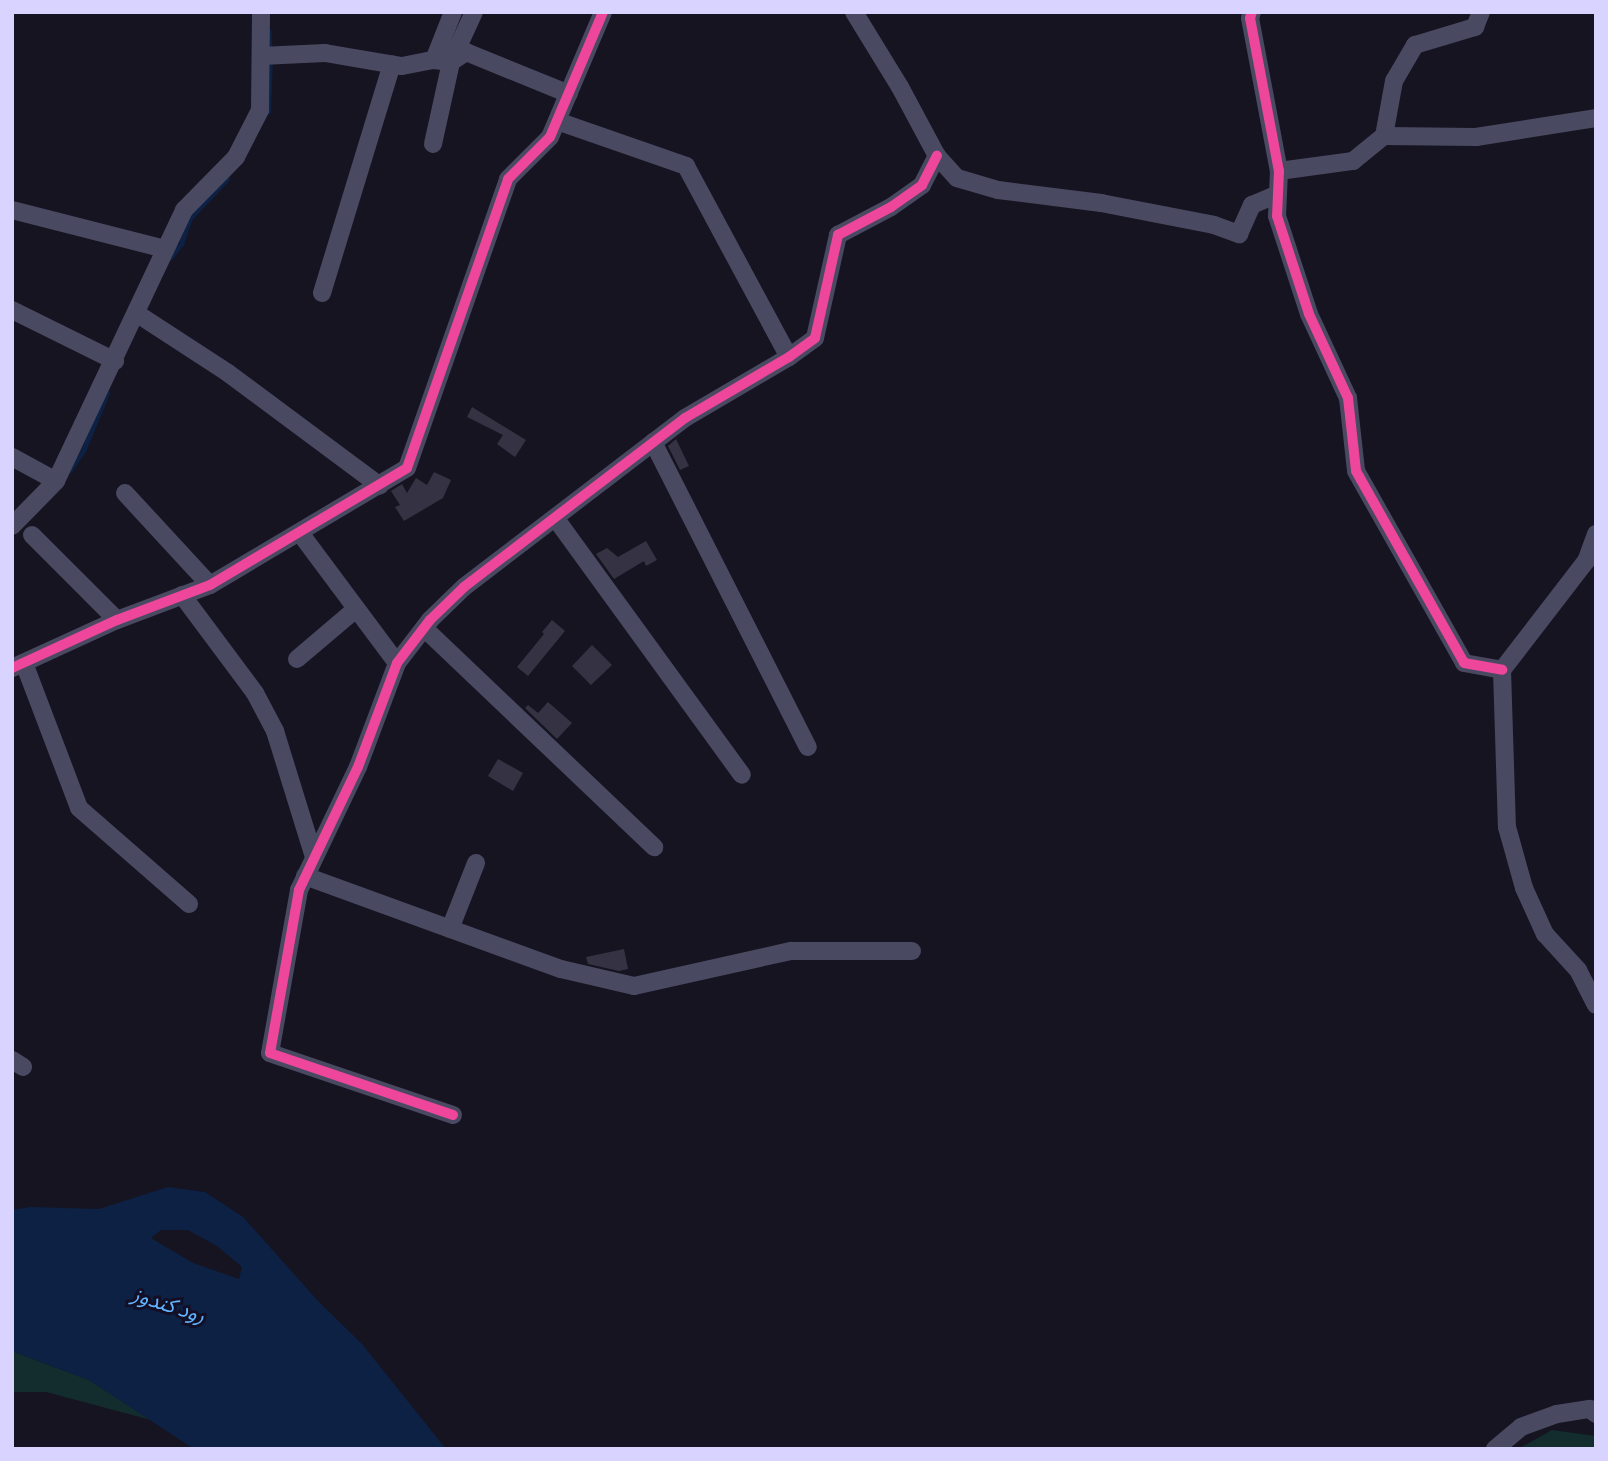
<!DOCTYPE html>
<html>
<head>
<meta charset="utf-8">
<style>
  body { margin:0 }
  #map { position:relative; width:1608px; height:1461px; overflow:hidden; background:#161421; font-family:Manrope,"Noto Sans Arabic",sans-serif }
  div>[style] { position:absolute }
  .green>* { inset:0; background:#132c2d }
  .water>* { inset:0; background:#0d2144 }
  .stream>* { height:4.5px; margin:-2.25px; padding:0 2.25px; transform-origin:2.25px; border-radius:2.25px; background:#0d2144 }
  .building>* { inset:0; background:#343243 }
  .minor>* { height:18px; margin:-9px; padding:0 9px; transform-origin:9px; border-radius:9px; background:#4a4962 }
  .cycleway>* { height:10px; margin:-5px; padding:0 5px; transform-origin:5px; border-radius:5px; background:#ed469a }
  span { translate:-50% -50%; white-space:nowrap; text-align:center; line-height:1.15; -webkit-text-stroke:6px #130f26; paint-order:stroke }
  .water-label { font-size:21px; color:#62b6ff; font-style:italic }
  .frame { position:absolute; inset:0; border:14px solid #d9d4ff; pointer-events:none }
</style>
</head>
<body>
<div id="map">
  <div class="green">
    <div style="clip-path:polygon(12px 1351px,89px 1380px,151px 1420px,46px 1392px,12px 1392px)"></div>
    <div style="clip-path:polygon(1552px 1430px,1596px 1436px,1596px 1449px,1518px 1449px)"></div>
  </div>
  <div class="water">
    <div style="clip-path:polygon(evenodd,168px 1187px,205px 1192px,243px 1217px,319px 1302px,362px 1344px,446px 1449px,194px 1449px,89px 1380px,12px 1351px,12px 1210px,30px 1207px,99px 1209px,168px 1187px,161px 1230px,188px 1230px,217px 1246px,242px 1267px,239px 1279px,193px 1263px,151px 1238px,161px 1230px)"></div>
  </div>
  <div class="stream">
    <div style="left:269px;top:31px;width:19px;rotate:87deg"></div>
    <div style="left:268px;top:112px;width:54px;rotate:-87.9deg"></div>
    <div style="left:170px;top:258px;width:18px;rotate:-52deg"></div>
    <div style="left:181px;top:244px;width:28px;rotate:-71deg"></div>
    <div style="left:190px;top:218px;width:54px;rotate:-46.5deg"></div>
    <div style="left:70px;top:470px;width:23px;rotate:-56deg"></div>
    <div style="left:83px;top:451px;width:63px;rotate:-67.5deg"></div>
  </div>
  <div class="building">
    <div style="clip-path:polygon(472px 407px,526px 440px,515px 457px,497px 444px,503px 435px,467px 417px)"></div>
    <div style="clip-path:polygon(676px 439px,689px 466px,680px 470px,668px 446px)"></div>
    <div style="clip-path:polygon(434px 472px,451px 480px,443px 498px,404px 521px,395px 507px,400px 505px,391px 491px,402px 484px,407px 493px,416px 478px,427px 485px)"></div>
    <div style="clip-path:polygon(646px 541px,657px 560px,646px 566px,644px 561px,614px 579px,596px 554px,607px 548px,618px 557px)"></div>
    <div style="clip-path:polygon(552px 620px,565px 631px,528px 676px,517px 667px,544px 634px,542px 632px)"></div>
    <div style="clip-path:polygon(592px 645px,612px 665px,591px 685px,572px 666px)"></div>
    <div style="clip-path:polygon(548px 702px,572px 723px,557px 739px,525px 708px,528px 705px,538px 713px)"></div>
    <div style="clip-path:polygon(498px 759px,523px 773px,513px 791px,488px 776px)"></div>
    <div style="clip-path:polygon(624px 949px,628px 969px,619px 971px,588px 964px,586px 957px)"></div>
  </div>
  <div class="minor">
    <div style="left:854px;top:12px;width:88px;rotate:58.5deg"></div>
    <div style="left:900px;top:87px;width:78px;rotate:61.8deg"></div>
    <div style="left:937px;top:156px;width:30px;rotate:48deg"></div>
    <div style="left:957px;top:178px;width:43px;rotate:16.3deg"></div>
    <div style="left:998px;top:190px;width:104px;rotate:7.2deg"></div>
    <div style="left:1101px;top:203px;width:115px;rotate:11deg"></div>
    <div style="left:1214px;top:225px;width:27px;rotate:20deg"></div>
    <div style="left:1239px;top:234px;width:32px;rotate:-66deg"></div>
    <div style="left:1252px;top:205px;width:28px;rotate:-23deg"></div>
    <div style="left:1252px;top:12px;width:6px;rotate:108deg"></div>
    <div style="left:1250px;top:18px;width:156px;rotate:79.3deg"></div>
    <div style="left:1279px;top:171px;width:45px;rotate:92.5deg"></div>
    <div style="left:1277px;top:216px;width:103px;rotate:71.9deg"></div>
    <div style="left:1309px;top:314px;width:93px;rotate:65.1deg"></div>
    <div style="left:1348px;top:398px;width:73px;rotate:83.7deg"></div>
    <div style="left:1356px;top:471px;width:220px;rotate:60.6deg"></div>
    <div style="left:1464px;top:663px;width:39px;rotate:10deg"></div>
    <div style="left:261px;top:56px;width:64px;rotate:-2.7deg"></div>
    <div style="left:325px;top:53px;width:78px;rotate:9.6deg"></div>
    <div style="left:402px;top:66px;width:33px;rotate:-11deg"></div>
    <div style="left:434px;top:60px;width:17px;rotate:7deg"></div>
    <div style="left:451px;top:62px;width:18px;rotate:-34deg"></div>
    <div style="left:466px;top:52px;width:111px;rotate:22.2deg"></div>
    <div style="left:434px;top:60px;width:52px;rotate:-68.4deg"></div>
    <div style="left:557px;top:121px;width:137px;rotate:19.2deg"></div>
    <div style="left:686px;top:166px;width:217px;rotate:61.7deg"></div>
    <div style="left:1384px;top:136px;width:92px;rotate:0.6deg"></div>
    <div style="left:1476px;top:137px;width:121px;rotate:-9deg"></div>
    <div style="left:433px;top:144px;width:84px;rotate:-77.6deg"></div>
    <div style="left:451px;top:62px;width:55px;rotate:-65.3deg"></div>
    <div style="left:1279px;top:171px;width:75px;rotate:-7.7deg"></div>
    <div style="left:1353px;top:161px;width:40px;rotate:-39deg"></div>
    <div style="left:1384px;top:136px;width:56px;rotate:-79.7deg"></div>
    <div style="left:1394px;top:81px;width:42px;rotate:-59.7deg"></div>
    <div style="left:1415px;top:45px;width:63px;rotate:-16.7deg"></div>
    <div style="left:1475px;top:27px;width:16px;rotate:-68deg"></div>
    <div style="left:12px;top:210px;width:158px;rotate:14.3deg"></div>
    <div style="left:322px;top:293px;width:239px;rotate:-73deg"></div>
    <div style="left:12px;top:310px;width:115px;rotate:26.3deg"></div>
    <div style="left:136px;top:313px;width:110px;rotate:33.1deg"></div>
    <div style="left:228px;top:373px;width:189px;rotate:36.6deg"></div>
    <div style="left:653px;top:442px;width:342px;rotate:63.1deg"></div>
    <div style="left:12px;top:457px;width:50px;rotate:28.6deg"></div>
    <div style="left:125px;top:493px;width:125px;rotate:47.3deg"></div>
    <div style="left:556px;top:519px;width:316px;rotate:54deg"></div>
    <div style="left:12px;top:526px;width:63px;rotate:-45.6deg"></div>
    <div style="left:56px;top:481px;width:300px;rotate:-64.7deg"></div>
    <div style="left:184px;top:210px;width:74px;rotate:-45.5deg"></div>
    <div style="left:236px;top:157px;width:53px;rotate:-62.9deg"></div>
    <div style="left:260px;top:110px;width:98px;rotate:-89.4deg"></div>
    <div style="left:300px;top:533px;width:162px;rotate:53.3deg"></div>
    <div style="left:1596px;top:534px;width:29px;rotate:110deg"></div>
    <div style="left:1586px;top:561px;width:138px;rotate:127.6deg"></div>
    <div style="left:1502px;top:670px;width:157px;rotate:88.2deg"></div>
    <div style="left:1507px;top:827px;width:63px;rotate:74.4deg"></div>
    <div style="left:1524px;top:888px;width:51px;rotate:65.5deg"></div>
    <div style="left:1545px;top:934px;width:49px;rotate:47.5deg"></div>
    <div style="left:1578px;top:970px;width:39px;rotate:63deg"></div>
    <div style="left:32px;top:535px;width:120px;rotate:45deg"></div>
    <div style="left:182px;top:595px;width:122px;rotate:53.3deg"></div>
    <div style="left:255px;top:693px;width:43px;rotate:62.2deg"></div>
    <div style="left:275px;top:731px;width:132px;rotate:72.8deg"></div>
    <div style="left:424px;top:628px;width:318px;rotate:43.6deg"></div>
    <div style="left:297px;top:659px;width:77px;rotate:-40.3deg"></div>
    <div style="left:24px;top:663px;width:155px;rotate:69.2deg"></div>
    <div style="left:79px;top:808px;width:146px;rotate:41.1deg"></div>
    <div style="left:12px;top:668px;width:115px;rotate:-24.6deg"></div>
    <div style="left:117px;top:620px;width:99px;rotate:-20.6deg"></div>
    <div style="left:210px;top:585px;width:229px;rotate:-30.7deg"></div>
    <div style="left:407px;top:468px;width:306px;rotate:-70.7deg"></div>
    <div style="left:508px;top:179px;width:59px;rotate:-45deg"></div>
    <div style="left:550px;top:137px;width:136px;rotate:-67deg"></div>
    <div style="left:305px;top:876px;width:272px;rotate:20deg"></div>
    <div style="left:561px;top:969px;width:75px;rotate:13.1deg"></div>
    <div style="left:634px;top:986px;width:161px;rotate:-12.6deg"></div>
    <div style="left:791px;top:951px;width:121px"></div>
    <div style="left:450px;top:929px;width:71px;rotate:-68.5deg"></div>
    <div style="left:12px;top:1060px;width:13px;rotate:32deg"></div>
    <div style="left:453px;top:1115px;width:193px;rotate:-161.3deg"></div>
    <div style="left:270px;top:1053px;width:166px;rotate:-79.9deg"></div>
    <div style="left:299px;top:890px;width:136px;rotate:-64.4deg"></div>
    <div style="left:358px;top:767px;width:111px;rotate:-69.4deg"></div>
    <div style="left:397px;top:663px;width:54px;rotate:-52.5deg"></div>
    <div style="left:430px;top:620px;width:47px;rotate:-44.1deg"></div>
    <div style="left:464px;top:587px;width:278px;rotate:-37.4deg"></div>
    <div style="left:685px;top:418px;width:121px;rotate:-30.4deg"></div>
    <div style="left:789px;top:357px;width:32px;rotate:-36deg"></div>
    <div style="left:815px;top:338px;width:106px;rotate:-77.4deg"></div>
    <div style="left:838px;top:235px;width:60px;rotate:-27.8deg"></div>
    <div style="left:891px;top:207px;width:38px;rotate:-35deg"></div>
    <div style="left:922px;top:185px;width:33px;rotate:-63deg"></div>
    <div style="left:1495px;top:1449px;width:34px;rotate:-40deg"></div>
    <div style="left:1521px;top:1427px;width:38px;rotate:-20deg"></div>
    <div style="left:1557px;top:1414px;width:33px;rotate:-9deg"></div>
    <div style="left:1590px;top:1409px;width:8px;rotate:40deg"></div>
  </div>
  <div class="cycleway">
    <div style="left:1252px;top:12px;width:6px;rotate:108deg"></div>
    <div style="left:1250px;top:18px;width:156px;rotate:79.3deg"></div>
    <div style="left:1279px;top:171px;width:45px;rotate:92.5deg"></div>
    <div style="left:1277px;top:216px;width:103px;rotate:71.9deg"></div>
    <div style="left:1309px;top:314px;width:93px;rotate:65.1deg"></div>
    <div style="left:1348px;top:398px;width:73px;rotate:83.7deg"></div>
    <div style="left:1356px;top:471px;width:220px;rotate:60.6deg"></div>
    <div style="left:1464px;top:663px;width:39px;rotate:10deg"></div>
    <div style="left:12px;top:668px;width:115px;rotate:-24.6deg"></div>
    <div style="left:117px;top:620px;width:99px;rotate:-20.6deg"></div>
    <div style="left:210px;top:585px;width:229px;rotate:-30.7deg"></div>
    <div style="left:407px;top:468px;width:306px;rotate:-70.7deg"></div>
    <div style="left:508px;top:179px;width:59px;rotate:-45deg"></div>
    <div style="left:550px;top:137px;width:136px;rotate:-67deg"></div>
    <div style="left:453px;top:1115px;width:193px;rotate:-161.3deg"></div>
    <div style="left:270px;top:1053px;width:166px;rotate:-79.9deg"></div>
    <div style="left:299px;top:890px;width:136px;rotate:-64.4deg"></div>
    <div style="left:358px;top:767px;width:111px;rotate:-69.4deg"></div>
    <div style="left:397px;top:663px;width:54px;rotate:-52.5deg"></div>
    <div style="left:430px;top:620px;width:47px;rotate:-44.1deg"></div>
    <div style="left:464px;top:587px;width:278px;rotate:-37.4deg"></div>
    <div style="left:685px;top:418px;width:121px;rotate:-30.4deg"></div>
    <div style="left:789px;top:357px;width:32px;rotate:-36deg"></div>
    <div style="left:815px;top:338px;width:106px;rotate:-77.4deg"></div>
    <div style="left:838px;top:235px;width:60px;rotate:-27.8deg"></div>
    <div style="left:891px;top:207px;width:38px;rotate:-35deg"></div>
    <div style="left:922px;top:185px;width:33px;rotate:-63deg"></div>
  </div>
  <div class="water-label">
    <span style="left:169px;top:1304px;rotate:18deg">رود کندوز</span>
  </div>
  <div class="frame"></div>
</div>
</body>
</html>
